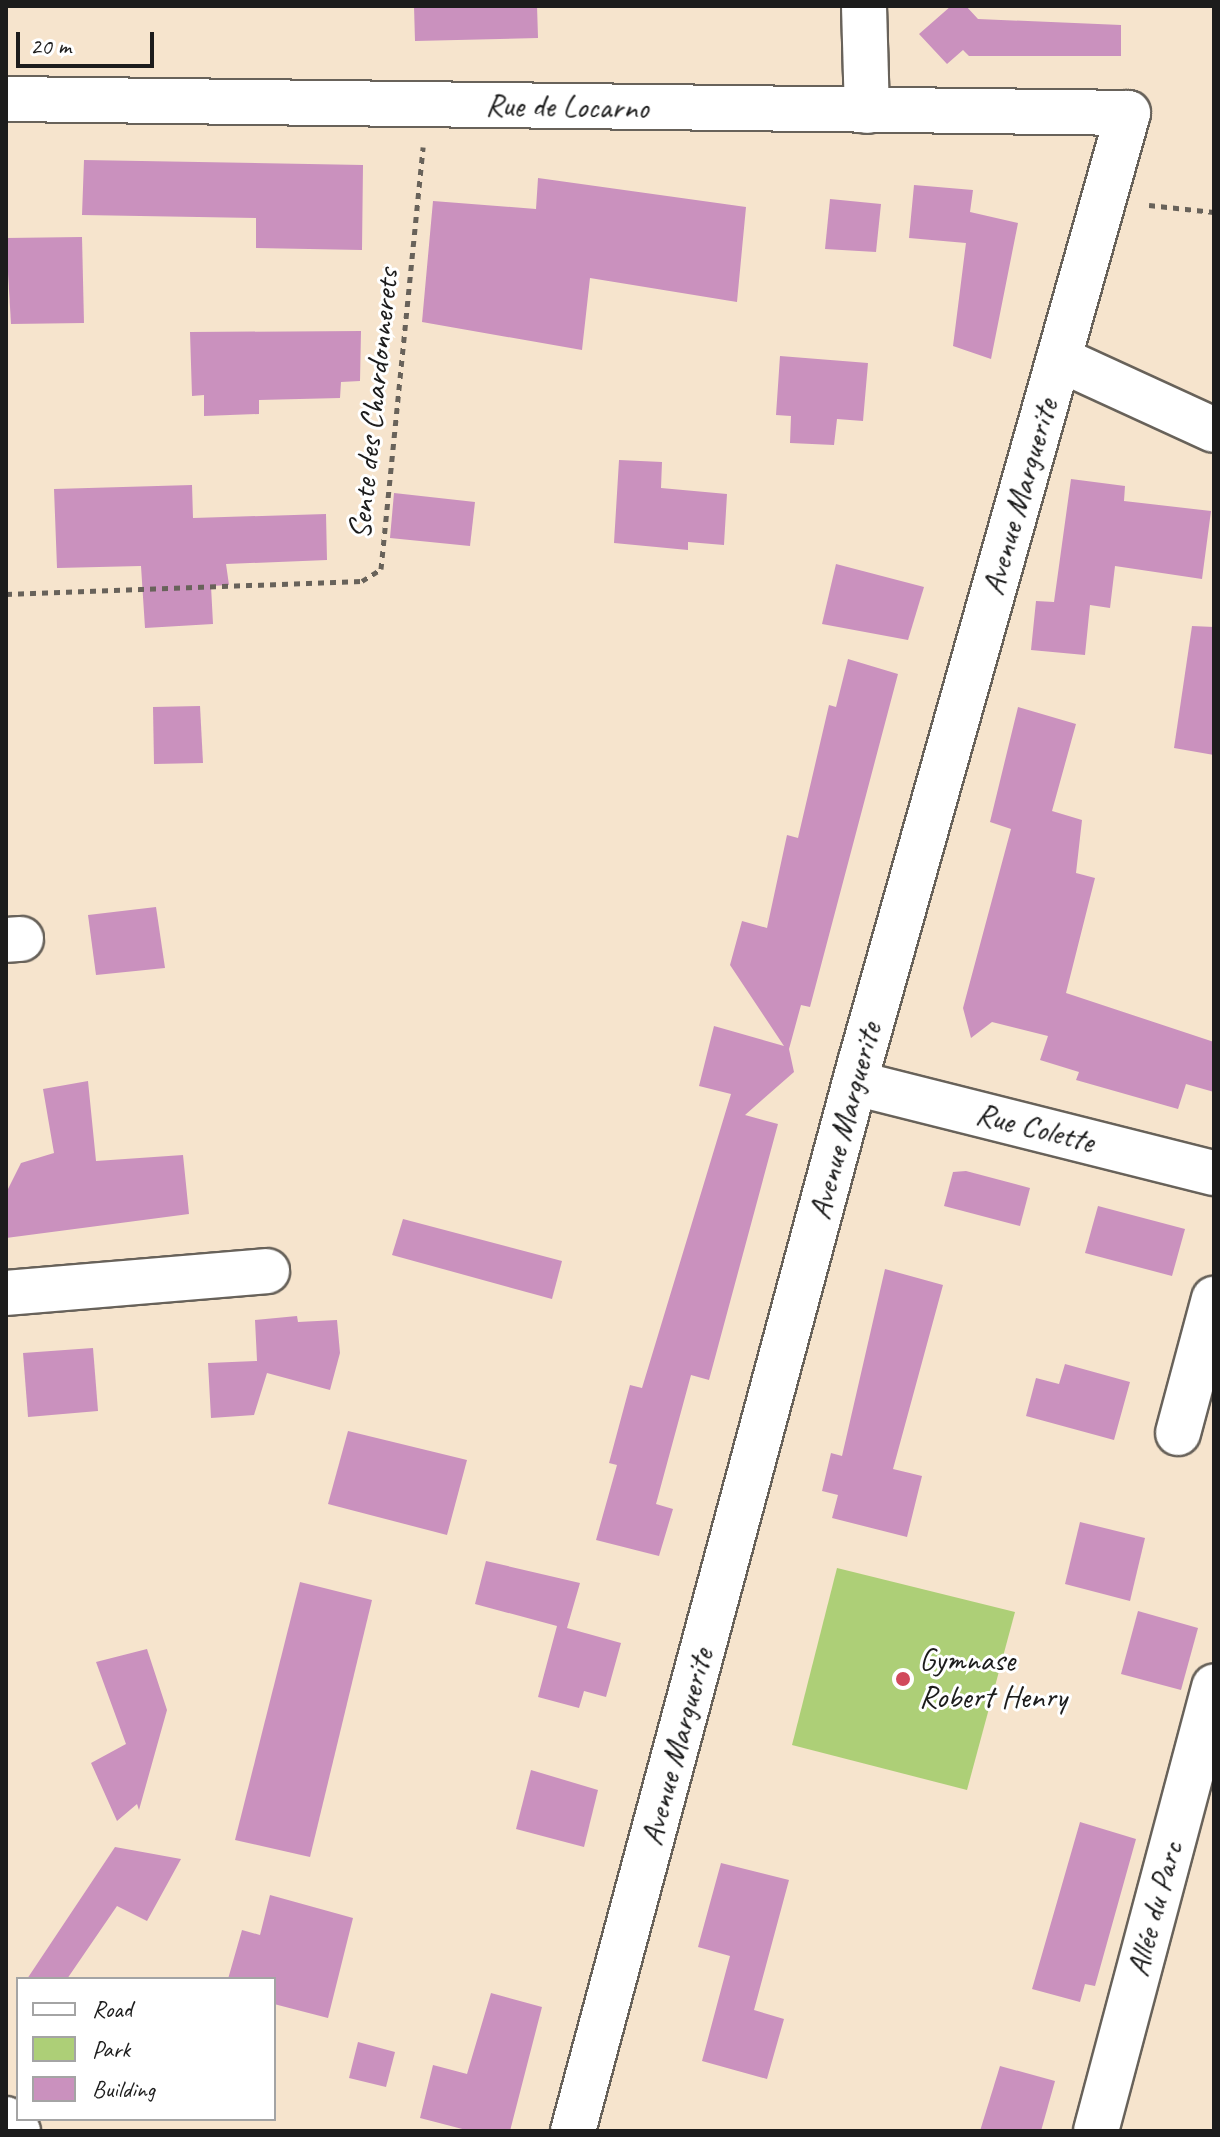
<!DOCTYPE html>
<html>
<head>
<meta charset="utf-8">
<style>
  body { margin:0 }
  #map { position:relative; width:1220px; height:2137px; overflow:hidden; background:#f6e4cd; font-family:Caveat,sans-serif }
  div>[style] { position:absolute }
  .green>* { inset:0; background:#adcf77 }
  .building>* { inset:0; background:#ca91be }
  .path>* { height:5px; margin-top:-2.5px; transform-origin:0; background:repeating-linear-gradient(90deg,#68625a 0 6px,transparent 0 12px) }
  .roads { filter:drop-shadow(2px 0 #68625a) drop-shadow(-2px 0 #68625a) drop-shadow(0 2px #68625a) drop-shadow(0 -2px #68625a) }
  .minor>* { height:44px; margin:-22px; padding:0 22px; transform-origin:22px; border-radius:22px; background:#fff }
  .dots>* { width:22px; height:22px; translate:-50% -50%; box-sizing:border-box; border:4px solid #fff; border-radius:50% }
  span { translate:-50% -50%; white-space:nowrap; text-align:center; line-height:1.15; -webkit-text-stroke:6px #fff; paint-order:stroke }
  .street-label { font-size:32px; color:#1c1c1c }
  .poi-label { font-size:32px; color:#1c1c1c }
  .left { translate:0 -50%; text-align:left }
  .frame { position:absolute; inset:0; border:8px solid #1c1c1c; pointer-events:none }
  .legend { position:absolute; left:16px; top:1977px; width:260px; height:144px; box-sizing:border-box; background:#fff; border:2px solid #a4a4a4; margin:0; padding:10px 14px; list-style:none; font-size:24px; color:#1c1c1c }
  .legend li { display:flex; align-items:center; gap:16px; height:40px }
  .legend b { width:40px; border:2px solid #a4a4a4 }
  .scale { position:absolute; left:16px; top:32px; width:138px; height:36px; box-sizing:border-box; border:4px solid #1c1c1c; border-top:0; padding-left:10px; font-size:24px; line-height:28px; white-space:nowrap; color:#1c1c1c; -webkit-text-stroke:6px #fff; paint-order:stroke }
</style>
</head>
<body>
<div id="map">
  <div class="green">
    <div style="clip-path:polygon(837px 1568px,1015px 1612px,967px 1790px,792px 1745px)"></div>
  </div>
  <div class="building">
    <div style="clip-path:polygon(414px 6px,537px 6px,538px 38px,415px 41px)"></div>
    <div style="clip-path:polygon(951px 6px,966px 6px,978px 19px,1121px 25px,1121px 56px,969px 56px,963px 50px,947px 64px,919px 34px)"></div>
    <div style="clip-path:polygon(84px 160px,363px 165px,362px 250px,256px 248px,256px 218px,82px 215px)"></div>
    <div style="clip-path:polygon(538px 178px,746px 207px,737px 302px,590px 278px,582px 350px,422px 322px,433px 201px,536px 209px)"></div>
    <div style="clip-path:polygon(914px 185px,973px 190px,970px 212px,1018px 223px,991px 359px,953px 346px,969px 219px,966px 243px,909px 238px)"></div>
    <div style="clip-path:polygon(830px 199px,881px 204px,876px 252px,825px 249px)"></div>
    <div style="clip-path:polygon(82px 237px,84px 323px,11px 324px,6px 238px)"></div>
    <div style="clip-path:polygon(361px 331px,360px 381px,341px 382px,340px 398px,259px 400px,259px 414px,204px 416px,204px 395px,192px 396px,190px 332px)"></div>
    <div style="clip-path:polygon(780px 356px,868px 363px,863px 421px,837px 419px,834px 445px,790px 443px,791px 416px,776px 415px)"></div>
    <div style="clip-path:polygon(619px 460px,662px 462px,661px 488px,727px 494px,724px 545px,688px 542px,688px 550px,614px 543px)"></div>
    <div style="clip-path:polygon(1071px 479px,1125px 486px,1124px 501px,1211px 511px,1202px 579px,1115px 566px,1110px 608px,1090px 605px,1085px 655px,1031px 650px,1036px 601px,1054px 602px)"></div>
    <div style="clip-path:polygon(192px 485px,193px 518px,326px 514px,327px 560px,226px 564px,229px 585px,211px 586px,213px 624px,145px 628px,141px 566px,57px 568px,54px 489px)"></div>
    <div style="clip-path:polygon(394px 493px,475px 502px,470px 546px,390px 538px)"></div>
    <div style="clip-path:polygon(836px 564px,924px 587px,908px 640px,822px 624px)"></div>
    <div style="clip-path:polygon(1192px 626px,1214px 627px,1214px 755px,1174px 748px)"></div>
    <div style="clip-path:polygon(848px 659px,898px 674px,810px 1007px,801px 1005px,789px 1049px,794px 1072px,745px 1115px,778px 1124px,709px 1380px,691px 1375px,656px 1504px,673px 1509px,659px 1556px,596px 1540px,617px 1465px,609px 1463px,630px 1385px,642px 1388px,731px 1094px,699px 1086px,714px 1026px,784px 1046px,730px 965px,742px 921px,767px 928px,787px 835px,798px 838px,829px 705px,836px 707px)"></div>
    <div style="clip-path:polygon(200px 706px,203px 763px,154px 764px,153px 707px)"></div>
    <div style="clip-path:polygon(1018px 707px,1076px 724px,1052px 811px,1082px 820px,1076px 873px,1095px 878px,1066px 993px,1214px 1042px,1214px 1092px,1186px 1084px,1178px 1109px,1076px 1080px,1079px 1072px,1040px 1060px,1048px 1036px,992px 1022px,971px 1038px,963px 1008px,1011px 829px,990px 822px)"></div>
    <div style="clip-path:polygon(156px 907px,165px 968px,96px 975px,88px 915px)"></div>
    <div style="clip-path:polygon(88px 1081px,96px 1161px,183px 1155px,189px 1214px,6px 1238px,6px 1193px,21px 1163px,54px 1153px,43px 1089px)"></div>
    <div style="clip-path:polygon(966px 1171px,1030px 1188px,1020px 1226px,944px 1206px,953px 1172px)"></div>
    <div style="clip-path:polygon(1098px 1206px,1185px 1229px,1172px 1276px,1085px 1253px)"></div>
    <div style="clip-path:polygon(403px 1219px,562px 1261px,552px 1299px,392px 1255px)"></div>
    <div style="clip-path:polygon(885px 1269px,943px 1285px,893px 1469px,922px 1476px,907px 1537px,832px 1518px,838px 1495px,822px 1491px,831px 1453px,842px 1456px)"></div>
    <div style="clip-path:polygon(297px 1316px,298px 1322px,337px 1320px,340px 1353px,330px 1390px,267px 1373px,254px 1415px,211px 1418px,208px 1363px,257px 1361px,255px 1320px)"></div>
    <div style="clip-path:polygon(93px 1348px,98px 1411px,28px 1417px,23px 1353px)"></div>
    <div style="clip-path:polygon(1065px 1364px,1130px 1382px,1114px 1440px,1026px 1416px,1036px 1378px,1059px 1384px)"></div>
    <div style="clip-path:polygon(348px 1431px,467px 1460px,447px 1535px,328px 1504px)"></div>
    <div style="clip-path:polygon(1080px 1522px,1145px 1538px,1130px 1601px,1065px 1584px)"></div>
    <div style="clip-path:polygon(486px 1561px,580px 1583px,567px 1628px,621px 1643px,606px 1697px,584px 1691px,579px 1708px,538px 1697px,557px 1626px,475px 1604px)"></div>
    <div style="clip-path:polygon(300px 1582px,372px 1600px,310px 1857px,235px 1840px)"></div>
    <div style="clip-path:polygon(1138px 1611px,1198px 1628px,1181px 1690px,1121px 1674px)"></div>
    <div style="clip-path:polygon(147px 1649px,167px 1710px,139px 1810px,137px 1804px,117px 1821px,91px 1763px,126px 1744px,96px 1662px)"></div>
    <div style="clip-path:polygon(531px 1770px,598px 1790px,584px 1847px,516px 1829px)"></div>
    <div style="clip-path:polygon(1080px 1822px,1136px 1839px,1095px 1986px,1085px 1984px,1080px 2002px,1032px 1989px)"></div>
    <div style="clip-path:polygon(115px 1847px,181px 1859px,147px 1921px,117px 1906px,67px 1979px,27px 1979px)"></div>
    <div style="clip-path:polygon(721px 1863px,789px 1880px,754px 2010px,784px 2019px,767px 2079px,702px 2061px,730px 1956px,698px 1947px)"></div>
    <div style="clip-path:polygon(270px 1895px,353px 1918px,328px 2018px,274px 2004px,274px 1979px,228px 1979px,242px 1930px,260px 1935px)"></div>
    <div style="clip-path:polygon(491px 1993px,542px 2007px,510px 2131px,470px 2131px,420px 2118px,433px 2065px,467px 2074px)"></div>
    <div style="clip-path:polygon(358px 2042px,395px 2052px,386px 2087px,349px 2078px)"></div>
    <div style="clip-path:polygon(1000px 2066px,1055px 2081px,1041px 2131px,980px 2131px)"></div>
  </div>
  <div class="path">
    <div style="left:1149px;top:205px;width:65px;rotate:6.1deg"></div>
    <div style="left:6px;top:594px;width:356px;rotate:-2.1deg"></div>
    <div style="left:362px;top:581px;width:22px;rotate:-32deg"></div>
    <div style="left:381px;top:569px;width:424px;rotate:-84.3deg"></div>
  </div>
  <div class="roads">
    <div class="minor">
      <div style="left:864px;top:6px;width:105px;rotate:88.4deg"></div>
      <div style="left:6px;top:99px;width:1122px;rotate:0.71deg"></div>
      <div style="left:1128px;top:113px;width:987px;rotate:105.75deg"></div>
      <div style="left:860px;top:1063px;width:1106px;rotate:105.04deg"></div>
      <div style="left:1059px;top:359px;width:170px;rotate:24.6deg"></div>
      <div style="left:6px;top:940px;width:15px;rotate:-4deg"></div>
      <div style="left:855px;top:1083px;width:370px;rotate:14.1deg"></div>
      <div style="left:6px;top:1293px;width:262px;rotate:-4.8deg"></div>
      <div style="left:1178px;top:1433px;width:139px;rotate:-75deg"></div>
      <div style="left:6px;top:2119px;width:17px;rotate:45deg"></div>
      <div style="left:1096px;top:2131px;width:460px;rotate:-75.1deg"></div>
    </div>
  </div>
  <div class="dots">
    <div style="left:903px;top:1679px;background:#d1495b"></div>
  </div>
  <div class="street-label">
    <span style="left:567px;top:107px;rotate:1deg">Rue de Locarno</span>
    <span style="left:374px;top:404px;rotate:-84deg">Sente des Chardonnerets</span>
    <span style="left:1020px;top:497px;rotate:-74deg">Avenue Marguerite</span>
    <span style="left:845px;top:1121px;rotate:-75deg">Avenue Marguerite</span>
    <span style="left:1035px;top:1128px;rotate:14deg">Rue Colette</span>
    <span style="left:677px;top:1747px;rotate:-75deg">Avenue Marguerite</span>
    <span style="left:1155px;top:1909px;rotate:-75deg">Allée du Parc</span>
  </div>
  <div class="poi-label">
    <span class="left" style="left:919px;top:1679px">Gymnase<br>Robert Henry</span>
  </div>
  <div class="frame"></div>
  <ul class="legend">
  <li><b style="height:10px;background:#fff"></b>Road</li>
  <li><b style="height:22px;background:#adcf77"></b>Park</li>
  <li><b style="height:22px;background:#ca91be"></b>Building</li>
  </ul>
  <div class="scale">20 m</div>
</div>
</body>
</html>
